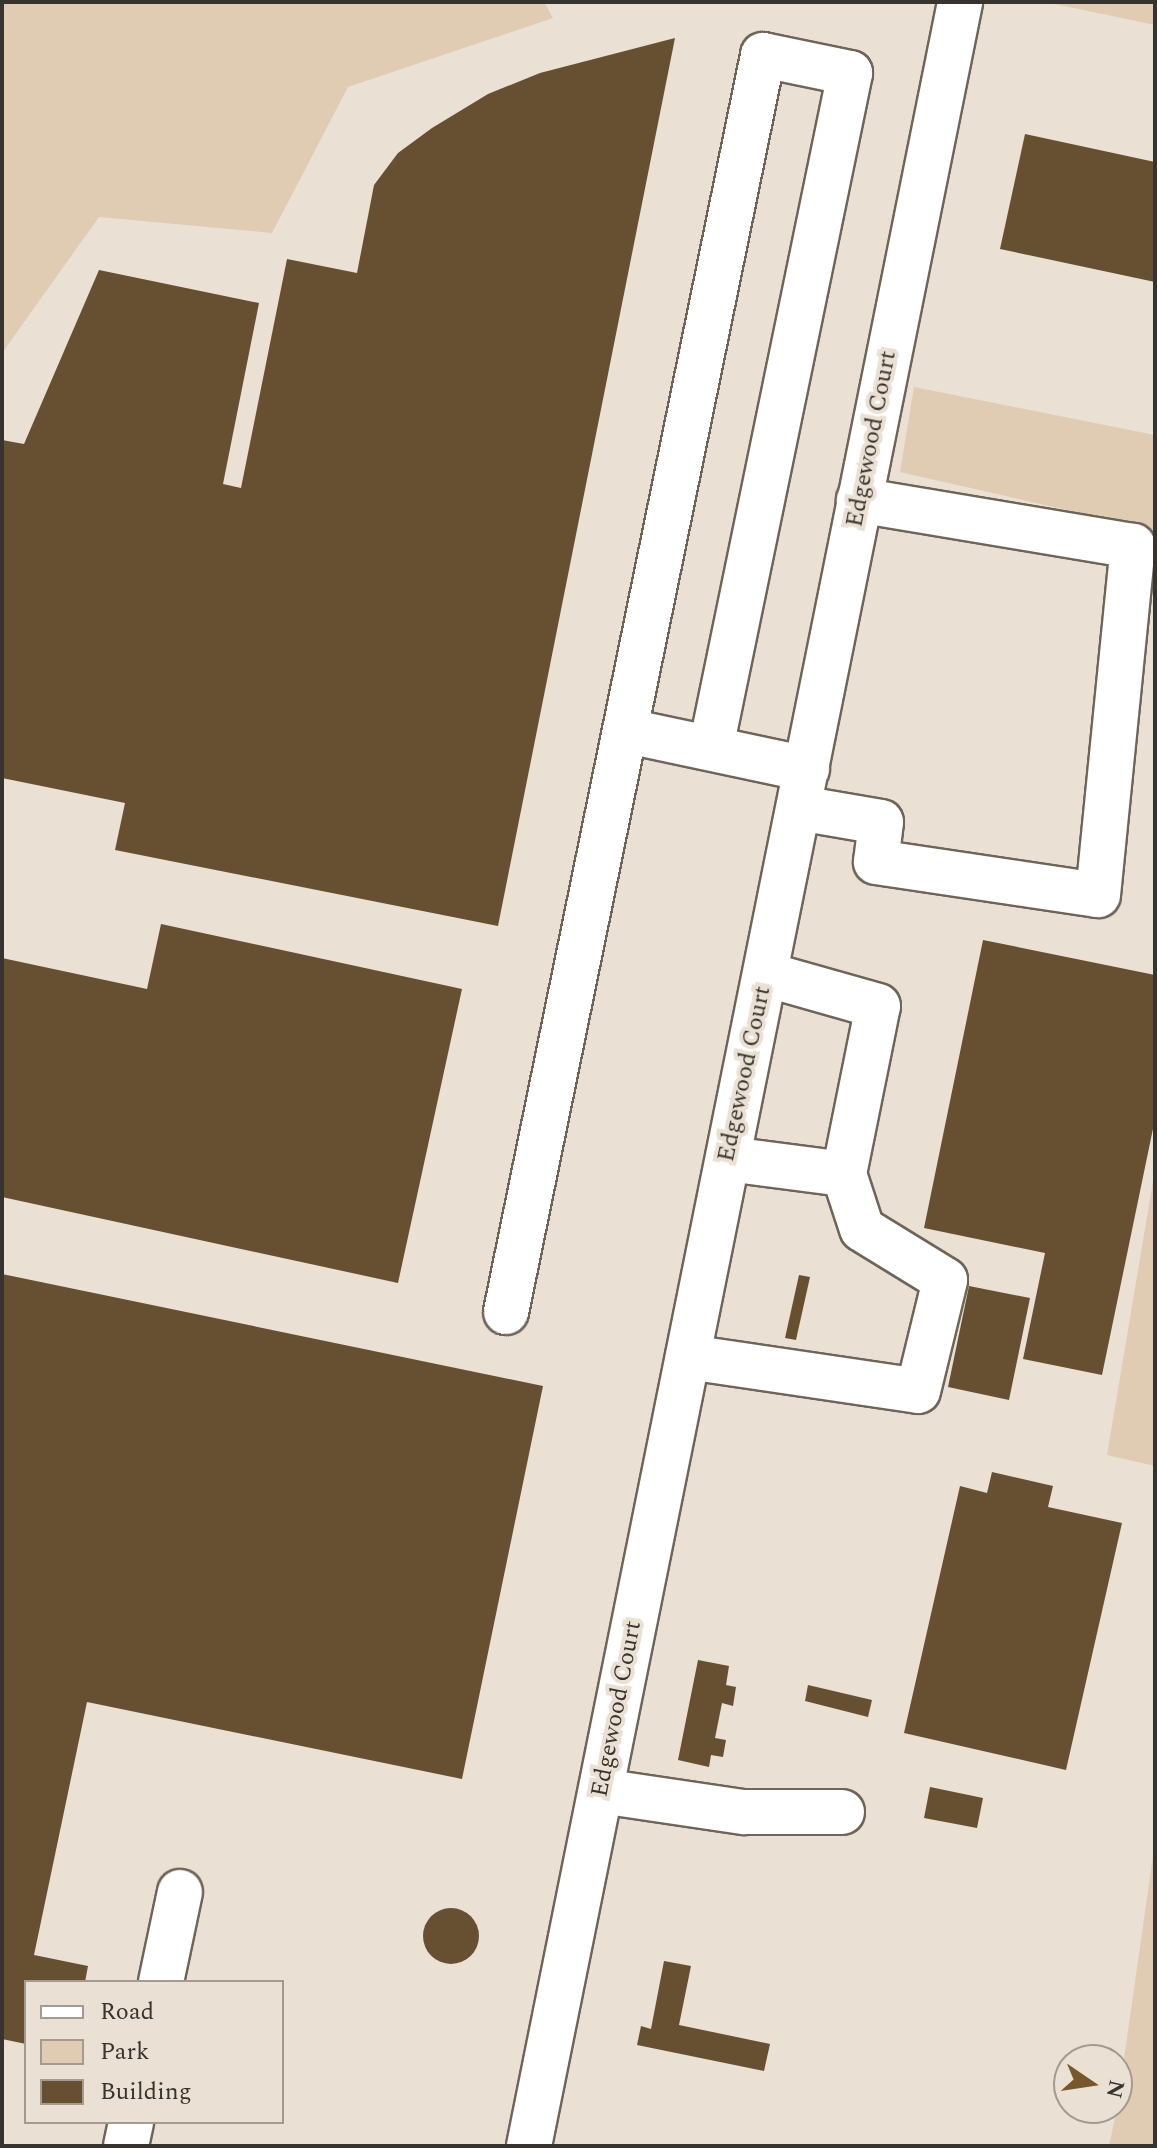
<!DOCTYPE html>
<html>
<head>
<meta charset="utf-8">
<style>
  body { margin:0 }
  #map { position:relative; width:1157px; height:2148px; overflow:hidden; background:#eae0d3; font-family:Spectral,serif }
  div>[style] { position:absolute }
  .green>* { inset:0; background:#e0ccb3 }
  .building>* { inset:0; background:#675032 }
  .round { border-radius:50% }
  .roads { filter:drop-shadow(2px 0 #6e6559) drop-shadow(-2px 0 #6e6559) drop-shadow(0 2px #6e6559) drop-shadow(0 -2px #6e6559) }
  .minor>* { height:44px; margin:-22px; padding:0 22px; transform-origin:22px; border-radius:22px; background:#fff }
  span { translate:-50% -50%; white-space:nowrap; text-align:center; line-height:1.15; -webkit-text-stroke:8px #eae0d3; paint-order:stroke }
  .street-label { font-size:24px; color:#37332e }
  .frame { position:absolute; inset:0; border:4px solid #37332e; pointer-events:none }
  .legend { position:absolute; left:24px; top:1980px; width:260px; height:144px; box-sizing:border-box; background:#eae0d3; border:2px solid #a29b91; margin:0; padding:10px 14px; list-style:none; font-size:24px; color:#37332e }
  .legend li { display:flex; align-items:center; gap:16px; height:40px }
  .legend b { width:40px; border:2px solid #a29b91 }
  .north { position:absolute; left:1053px; top:2044px; width:80px; height:80px; box-sizing:border-box; background:#eae0d3; border:2px solid #a29b91; border-radius:50%; rotate:103deg; font-size:22px; font-weight:700; line-height:32px; text-align:center; color:#37332e }
  .north::after { content:''; display:block; margin:auto; width:28px; height:36px; background:#77582d; clip-path:polygon(50% 0,100% 100%,50% 72%,0 100%) }
</style>
</head>
<body>
<div id="map">
  <div class="green">
    <div style="clip-path:polygon(2px 2px,544px 2px,553px 18px,348px 87px,272px 233px,99px 217px,2px 353px)"></div>
    <div style="clip-path:polygon(1045px 2px,1155px 2px,1155px 25px)"></div>
    <div style="clip-path:polygon(914px 387px,1155px 435px,1155px 530px,900px 472px)"></div>
    <div style="clip-path:polygon(1155px 1169px,1155px 1466px,1107px 1455px)"></div>
    <div style="clip-path:polygon(1155px 1842px,1155px 2146px,1109px 2146px,1117px 2108px)"></div>
  </div>
  <div class="building">
    <div style="clip-path:polygon(675px 38px,498px 926px,115px 850px,125px 803px,2px 778px,2px 440px,24px 444px,99px 270px,259px 303px,223px 484px,241px 488px,287px 259px,357px 273px,374px 185px,398px 153px,432px 128px,488px 94px,540px 73px)"></div>
    <div style="clip-path:polygon(1025px 134px,1155px 162px,1155px 282px,1000px 249px)"></div>
    <div style="clip-path:polygon(161px 924px,462px 989px,398px 1283px,2px 1197px,2px 958px,147px 989px)"></div>
    <div style="clip-path:polygon(983px 940px,1155px 975px,1155px 1119px,1102px 1375px,1023px 1359px,1045px 1253px,924px 1228px)"></div>
    <div style="clip-path:polygon(2px 1274px,543px 1386px,462px 1779px,87px 1702px,34px 1955px,88px 1966px,85px 1982px,26px 1982px,26px 2044px,2px 2039px)"></div>
    <div style="clip-path:polygon(799px 1275px,810px 1277px,796px 1340px,785px 1338px)"></div>
    <div style="clip-path:polygon(969px 1286px,1030px 1298px,1009px 1400px,948px 1387px)"></div>
    <div style="clip-path:polygon(992px 1472px,1053px 1486px,1048px 1507px,1122px 1523px,1066px 1770px,904px 1733px,960px 1486px,987px 1493px)"></div>
    <div style="clip-path:polygon(698px 1660px,729px 1666px,726px 1685px,736px 1687px,733px 1706px,722px 1703px,715px 1738px,726px 1740px,723px 1757px,711px 1755px,709px 1767px,678px 1760px)"></div>
    <div style="clip-path:polygon(808px 1685px,872px 1700px,868px 1717px,805px 1701px)"></div>
    <div style="clip-path:polygon(930px 1787px,983px 1798px,977px 1828px,924px 1818px)"></div>
    <div class="round" style="left:423px;top:1908px;width:56px;height:56px"></div>
    <div style="clip-path:polygon(664px 1961px,691px 1966px,679px 2025px,770px 2044px,764px 2071px,637px 2045px,641px 2026px,651px 2029px)"></div>
  </div>
  <div class="roads">
    <div class="minor">
      <div style="left:628px;top:731px;width:183px;rotate:12deg"></div>
      <div style="left:799px;top:808px;width:83px;rotate:9.7deg"></div>
      <div style="left:881px;top:822px;width:40px;rotate:97.1deg"></div>
      <div style="left:876px;top:862px;width:224px;rotate:8.5deg"></div>
      <div style="left:1098px;top:895px;width:351px;rotate:-84.3deg"></div>
      <div style="left:1133px;top:546px;width:278px;rotate:-170.5deg"></div>
      <div style="left:728px;top:1159px;width:117px;rotate:7.4deg"></div>
      <div style="left:844px;top:1174px;width:171px;rotate:-78.6deg"></div>
      <div style="left:878px;top:1006px;width:117px;rotate:-164.2deg"></div>
      <div style="left:506px;top:1312px;width:1283px;rotate:-78.44deg"></div>
      <div style="left:763px;top:55px;width:89px;rotate:11.7deg"></div>
      <div style="left:850px;top:73px;width:689px;rotate:101.64deg"></div>
      <div style="left:688px;top:1357px;width:232px;rotate:8.4deg"></div>
      <div style="left:918px;top:1391px;width:114px;rotate:-76.3deg"></div>
      <div style="left:945px;top:1280px;width:97px;rotate:-148.4deg"></div>
      <div style="left:862px;top:1229px;width:58px;rotate:-108.1deg"></div>
      <div style="left:601px;top:1791px;width:145px;rotate:8.4deg"></div>
      <div style="left:744px;top:1812px;width:98px"></div>
      <div style="left:161px;top:1982px;width:92px;rotate:-78.1deg"></div>
      <div style="left:126px;top:2146px;width:25px;rotate:-78deg"></div>
      <div style="left:529px;top:2146px;width:2187px;rotate:-78.63deg"></div>
    </div>
  </div>
  <div class="street-label">
    <span style="left:872px;top:439px;rotate:-79deg">Edgewood Court</span>
    <span style="left:745px;top:1074px;rotate:-78deg">Edgewood Court</span>
    <span style="left:617px;top:1709px;rotate:-79deg">Edgewood Court</span>
  </div>
  <div class="frame"></div>
  <ul class="legend">
  <li><b style="height:10px;background:#fff"></b>Road</li>
  <li><b style="height:22px;background:#e0ccb3"></b>Park</li>
  <li><b style="height:22px;background:#675032"></b>Building</li>
  </ul>
  <div class="north">N</div>
</div>
</body>
</html>
